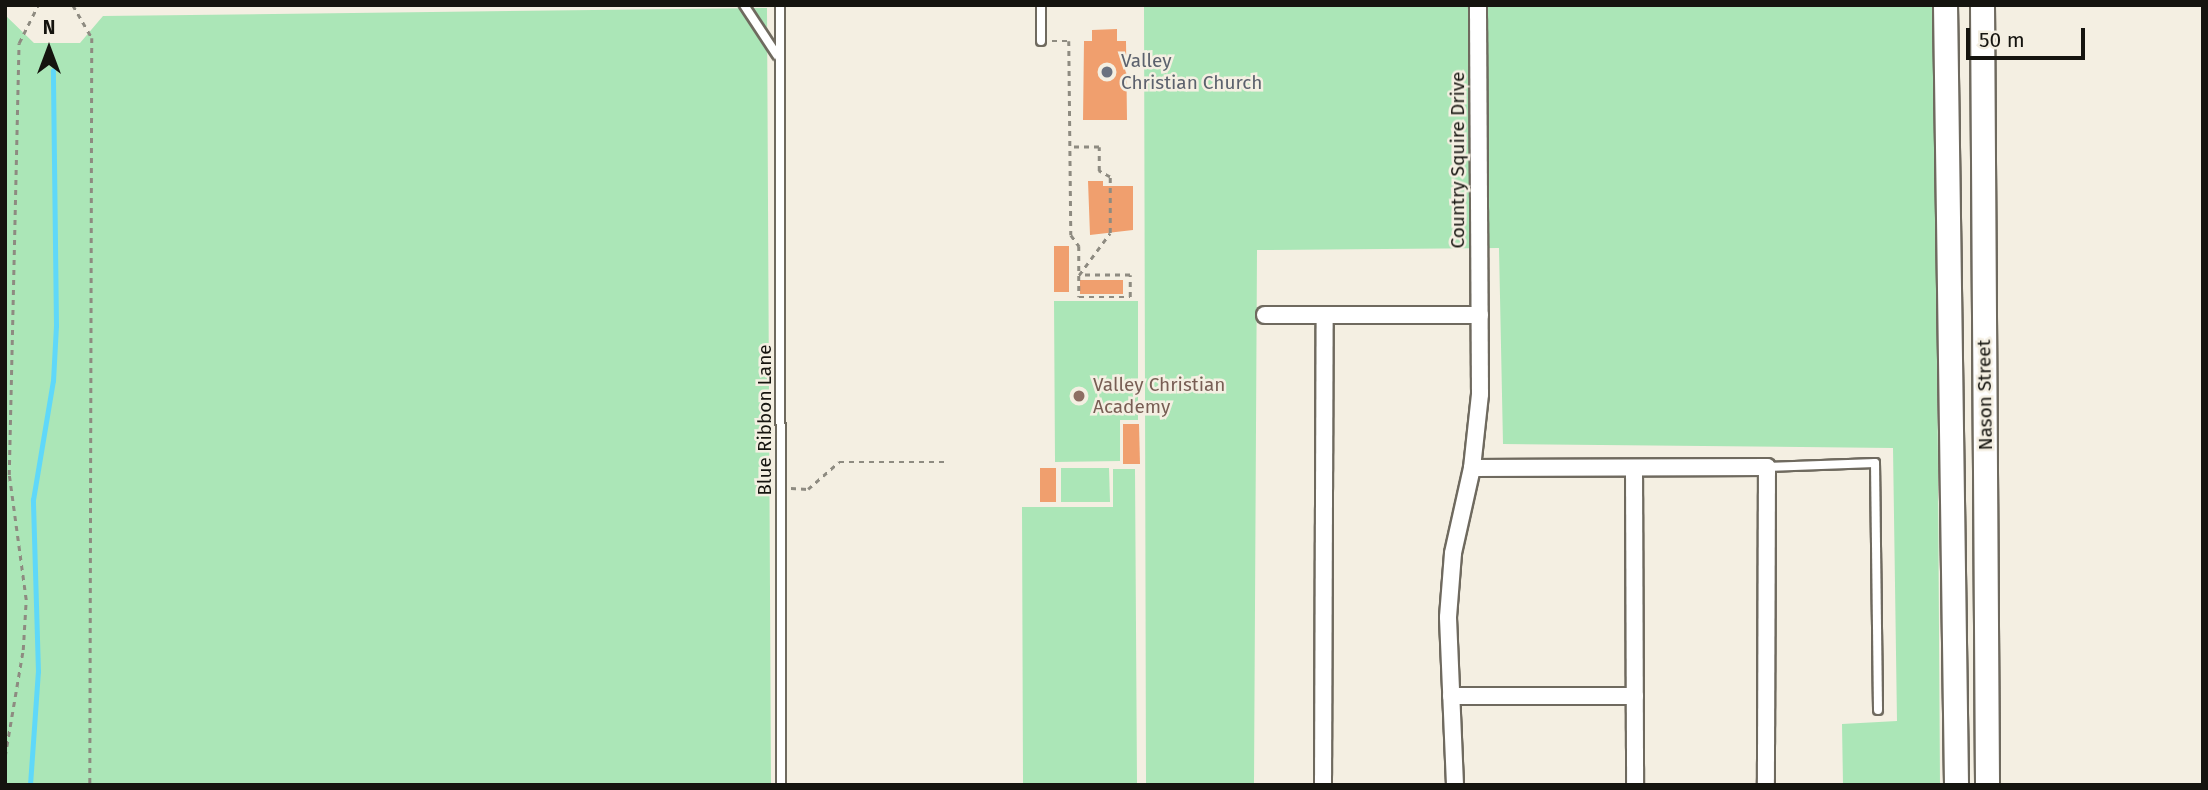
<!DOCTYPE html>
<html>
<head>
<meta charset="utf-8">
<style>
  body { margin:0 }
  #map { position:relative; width:2208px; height:790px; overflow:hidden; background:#f4efe2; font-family:"Fira Sans",sans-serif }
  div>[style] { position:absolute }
  .green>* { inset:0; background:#abe6b7 }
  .stream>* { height:4.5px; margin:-2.25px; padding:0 2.25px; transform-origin:2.25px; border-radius:2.25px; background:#5fd8f9 }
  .building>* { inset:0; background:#f09f6e }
  .path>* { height:2.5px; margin-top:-1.25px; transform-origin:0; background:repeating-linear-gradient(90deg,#8e8b81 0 5px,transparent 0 10px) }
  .roads { filter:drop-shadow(2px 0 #6f6a5f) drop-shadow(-2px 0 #6f6a5f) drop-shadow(0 2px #6f6a5f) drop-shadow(0 -2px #6f6a5f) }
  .service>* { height:8px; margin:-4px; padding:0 4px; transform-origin:4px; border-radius:4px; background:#fff }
  .minor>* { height:16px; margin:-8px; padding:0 8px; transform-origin:8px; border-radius:8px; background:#fff }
  .secondary>* { height:23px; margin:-11.5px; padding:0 11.5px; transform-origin:11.5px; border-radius:11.5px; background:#fff }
  .dots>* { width:19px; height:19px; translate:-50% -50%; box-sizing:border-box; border:4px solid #f4efe2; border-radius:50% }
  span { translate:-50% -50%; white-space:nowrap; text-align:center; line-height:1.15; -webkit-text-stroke:5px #f4efe2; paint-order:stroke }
  .worship-label { font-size:19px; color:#5b616d }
  .left { translate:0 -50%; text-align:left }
  .street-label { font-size:19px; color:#15140f }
  .education-label { font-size:19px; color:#785e54 }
  .frame { position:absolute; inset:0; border:7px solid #15140f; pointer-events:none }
  .north { position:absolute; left:14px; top:14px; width:70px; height:70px; -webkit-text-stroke:5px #f4efe2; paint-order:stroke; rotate:0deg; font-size:19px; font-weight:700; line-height:28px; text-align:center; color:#15140f }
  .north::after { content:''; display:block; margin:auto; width:24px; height:32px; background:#15140f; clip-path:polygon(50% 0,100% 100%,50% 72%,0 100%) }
  .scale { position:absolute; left:1966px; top:28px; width:119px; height:32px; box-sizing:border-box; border:4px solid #15140f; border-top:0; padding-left:9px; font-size:21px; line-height:24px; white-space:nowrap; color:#15140f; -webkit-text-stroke:5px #f4efe2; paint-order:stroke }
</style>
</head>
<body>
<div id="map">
  <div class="green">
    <div style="clip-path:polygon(1144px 5px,1935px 7px,1940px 785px,1843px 785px,1842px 724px,1897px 721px,1893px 448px,1503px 444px,1499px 248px,1257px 250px,1254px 785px,1146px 785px)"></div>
    <div style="clip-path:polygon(767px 8px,771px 785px,5px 785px,5px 15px,34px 43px,80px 43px,103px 16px)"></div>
    <div style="clip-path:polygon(1054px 301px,1138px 301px,1138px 420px,1120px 420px,1120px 461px,1055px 462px)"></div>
    <div style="clip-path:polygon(1061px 468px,1109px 468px,1110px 502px,1061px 502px)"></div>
    <div style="clip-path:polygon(1113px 469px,1135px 469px,1137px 784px,1023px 784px,1022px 507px,1113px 507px)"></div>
  </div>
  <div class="stream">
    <div style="left:30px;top:785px;width:113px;rotate:-86deg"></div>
    <div style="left:38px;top:672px;width:172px;rotate:-91.7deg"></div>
    <div style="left:33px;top:500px;width:121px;rotate:-80.5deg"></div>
    <div style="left:53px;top:381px;width:55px;rotate:-86.9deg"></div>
    <div style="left:56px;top:326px;width:255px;rotate:-90.7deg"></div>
  </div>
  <div class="building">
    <div style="clip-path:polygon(1117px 29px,1117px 41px,1126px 41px,1127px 120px,1083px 120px,1084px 41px,1092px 41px,1092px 30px)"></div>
    <div style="clip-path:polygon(1088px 181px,1103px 181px,1103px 186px,1133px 186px,1133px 230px,1090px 235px)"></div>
    <div style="clip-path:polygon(1054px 246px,1069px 246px,1069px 292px,1054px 292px)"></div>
    <div style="clip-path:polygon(1080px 280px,1123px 280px,1123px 294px,1080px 294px)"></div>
    <div style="clip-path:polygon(1123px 424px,1139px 424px,1140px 464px,1123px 464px)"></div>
    <div style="clip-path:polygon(1040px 468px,1056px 468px,1056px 502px,1040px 502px)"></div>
  </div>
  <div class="path">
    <div style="left:73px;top:5px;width:38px;rotate:60deg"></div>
    <div style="left:92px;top:38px;width:747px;rotate:90.15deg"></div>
    <div style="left:1052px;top:41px;width:17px"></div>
    <div style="left:1069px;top:41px;width:194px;rotate:89.4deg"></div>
    <div style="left:1071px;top:235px;width:14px;rotate:54deg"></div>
    <div style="left:1079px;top:246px;width:51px;rotate:90deg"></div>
    <div style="left:1079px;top:297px;width:51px"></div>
    <div style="left:1130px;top:297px;width:22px;rotate:-90deg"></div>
    <div style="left:1130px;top:275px;width:51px;rotate:180deg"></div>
    <div style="left:1079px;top:275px;width:52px;rotate:-53.6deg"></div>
    <div style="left:1110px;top:233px;width:56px;rotate:-90deg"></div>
    <div style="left:1110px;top:177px;width:13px;rotate:-151deg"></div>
    <div style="left:1099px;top:171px;width:24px;rotate:-90deg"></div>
    <div style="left:1099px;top:147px;width:29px;rotate:180deg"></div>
    <div style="left:791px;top:488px;width:17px;rotate:3deg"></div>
    <div style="left:808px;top:489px;width:41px;rotate:-41.1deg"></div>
    <div style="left:839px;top:462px;width:108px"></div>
    <div style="left:5px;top:756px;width:108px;rotate:-80.4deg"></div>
    <div style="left:23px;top:650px;width:50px;rotate:-86.6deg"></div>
    <div style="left:26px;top:600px;width:126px;rotate:-97.7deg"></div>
    <div style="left:9px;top:475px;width:432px;rotate:-88.7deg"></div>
    <div style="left:19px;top:43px;width:42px;rotate:-63.4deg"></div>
  </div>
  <div class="roads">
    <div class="service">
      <div style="left:744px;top:5px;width:60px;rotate:56.6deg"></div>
      <div style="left:780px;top:5px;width:780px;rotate:89.93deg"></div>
      <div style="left:1041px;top:5px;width:36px;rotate:90deg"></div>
      <div style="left:1767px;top:467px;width:108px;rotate:-2.1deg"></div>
      <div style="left:1875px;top:463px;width:247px;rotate:89.3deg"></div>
    </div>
    <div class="minor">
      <div style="left:1265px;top:315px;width:60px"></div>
      <div style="left:1472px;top:468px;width:295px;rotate:-0.2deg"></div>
      <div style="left:1767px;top:467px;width:318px;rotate:90.2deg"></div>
      <div style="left:1634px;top:469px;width:316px;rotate:89.8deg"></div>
      <div style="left:1451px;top:696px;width:184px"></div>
      <div style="left:1323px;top:785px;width:470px;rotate:-89.8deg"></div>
      <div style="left:1325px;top:315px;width:155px"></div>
      <div style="left:1455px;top:785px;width:168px;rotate:-92.4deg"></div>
      <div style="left:1448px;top:617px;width:64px;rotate:-85.5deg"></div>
      <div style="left:1453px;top:553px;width:87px;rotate:-77.4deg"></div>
      <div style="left:1472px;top:468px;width:74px;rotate:-83.8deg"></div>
      <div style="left:1480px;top:394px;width:389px;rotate:-90.3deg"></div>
    </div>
    <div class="secondary">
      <div style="left:1945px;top:5px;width:780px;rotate:89.19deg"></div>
      <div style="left:1982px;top:5px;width:780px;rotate:89.63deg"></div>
    </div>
  </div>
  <div class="dots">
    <div style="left:1107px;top:72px;background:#6b7280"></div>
    <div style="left:1079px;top:396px;background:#8d6e63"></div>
  </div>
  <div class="worship-label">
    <span class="left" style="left:1121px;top:72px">Valley<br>Christian Church</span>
  </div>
  <div class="street-label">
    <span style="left:1458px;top:160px;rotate:-90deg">Country Squire Drive</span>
    <span style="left:1985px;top:395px;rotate:-91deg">Nason Street</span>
    <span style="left:765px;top:420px;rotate:-90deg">Blue Ribbon Lane</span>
  </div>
  <div class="education-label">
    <span class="left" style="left:1093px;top:396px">Valley Christian<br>Academy</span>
  </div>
  <div class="frame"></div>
  <div class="north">N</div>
  <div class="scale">50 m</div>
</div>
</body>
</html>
